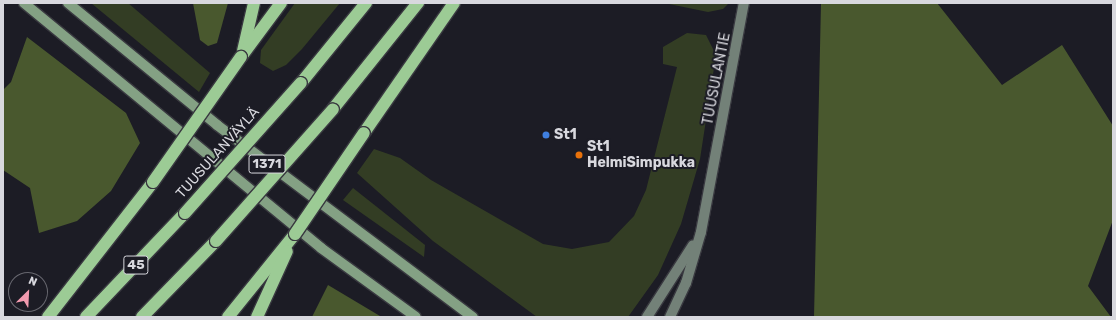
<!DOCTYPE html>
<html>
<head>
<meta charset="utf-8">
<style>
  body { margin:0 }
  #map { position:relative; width:1116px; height:320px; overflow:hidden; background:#1c1c25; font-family:Rubik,sans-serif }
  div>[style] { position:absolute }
  .green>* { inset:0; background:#333d24 }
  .forest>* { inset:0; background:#49582e }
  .roads { filter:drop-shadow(1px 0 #393940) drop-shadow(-1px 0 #393940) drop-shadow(0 1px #393940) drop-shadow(0 -1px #393940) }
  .secondary>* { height:10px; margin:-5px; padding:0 5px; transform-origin:5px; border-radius:5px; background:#738178 }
  .primary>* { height:10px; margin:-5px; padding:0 5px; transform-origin:5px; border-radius:5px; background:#84a184 }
  .highway>* { height:12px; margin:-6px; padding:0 6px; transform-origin:6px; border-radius:6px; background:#9ccb95 }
  .bridges { filter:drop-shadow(1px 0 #393940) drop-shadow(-1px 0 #393940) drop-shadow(0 1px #393940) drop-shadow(0 -1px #393940) }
  .highway-bridge>* { height:12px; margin:-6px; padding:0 6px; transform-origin:6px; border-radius:6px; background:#9ccb95 }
  .dots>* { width:11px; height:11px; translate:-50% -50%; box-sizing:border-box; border:2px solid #1c1c25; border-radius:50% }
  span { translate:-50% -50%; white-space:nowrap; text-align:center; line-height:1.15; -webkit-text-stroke:4px #1c1c25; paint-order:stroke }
  .shield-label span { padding:1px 3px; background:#1c1c25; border:1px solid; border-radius:3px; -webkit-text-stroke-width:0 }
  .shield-label { font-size:13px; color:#d8d8de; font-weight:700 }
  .street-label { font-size:14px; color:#d8d8de }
  .poi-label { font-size:14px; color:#d8d8de; font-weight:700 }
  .left { translate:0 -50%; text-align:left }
  .frame { position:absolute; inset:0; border:4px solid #d8d8de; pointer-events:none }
  .north { position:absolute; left:8px; top:272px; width:40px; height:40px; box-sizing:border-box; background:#1c1c25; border:1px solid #67676f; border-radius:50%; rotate:24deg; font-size:11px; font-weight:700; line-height:16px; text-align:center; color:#d8d8de }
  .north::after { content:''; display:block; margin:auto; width:14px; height:18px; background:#f29aaf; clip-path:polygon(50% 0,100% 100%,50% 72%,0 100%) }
</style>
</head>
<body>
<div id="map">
  <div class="green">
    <div style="clip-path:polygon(91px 3px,128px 3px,210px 73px,199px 92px)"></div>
    <div style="clip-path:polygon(295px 3px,340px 3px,302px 49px,286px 65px,273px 71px,260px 63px,261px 50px)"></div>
    <div style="clip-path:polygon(729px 3px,723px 9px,708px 12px,669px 4px)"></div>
    <div style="clip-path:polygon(687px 33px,706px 35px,716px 55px,700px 159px,681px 224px,658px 275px,628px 317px,537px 317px,433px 241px,357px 173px,374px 149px,400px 158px,431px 180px,543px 244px,572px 249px,609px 242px,634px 216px,646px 190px,677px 67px,663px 64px,663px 47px)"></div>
    <div style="clip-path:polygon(353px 188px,425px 245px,424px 257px,343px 200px)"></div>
  </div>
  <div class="forest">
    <div style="clip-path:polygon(193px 3px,228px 3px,217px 43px,208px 46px,200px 40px)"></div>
    <div style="clip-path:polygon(821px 3px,937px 3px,1002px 85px,1062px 45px,1113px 126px,1113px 220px,1088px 286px,1111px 317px,814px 317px)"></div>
    <div style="clip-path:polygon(27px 37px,126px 113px,140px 143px,111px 191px,77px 221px,39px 233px,30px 188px,3px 170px,3px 90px,11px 82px)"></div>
    <div style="clip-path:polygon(328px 285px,380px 316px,381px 317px,312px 317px)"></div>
  </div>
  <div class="roads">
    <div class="secondary">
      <div style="left:647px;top:317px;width:85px;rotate:-57.4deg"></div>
      <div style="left:670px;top:317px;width:38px;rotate:-65deg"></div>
      <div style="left:686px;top:283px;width:53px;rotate:-73.6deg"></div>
      <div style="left:701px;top:232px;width:233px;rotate:-79.4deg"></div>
    </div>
    <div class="primary">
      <div style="left:24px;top:3px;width:385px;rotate:39.5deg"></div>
      <div style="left:321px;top:248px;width:117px;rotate:36deg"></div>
      <div style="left:68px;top:3px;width:193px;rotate:39.3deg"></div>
      <div style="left:217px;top:125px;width:320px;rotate:36.9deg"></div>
    </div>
    <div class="highway">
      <div style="left:243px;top:51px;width:49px;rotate:-77.1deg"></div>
      <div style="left:241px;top:57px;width:67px;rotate:-53.5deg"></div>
      <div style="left:301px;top:83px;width:103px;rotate:-50.9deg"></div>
      <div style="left:333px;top:109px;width:136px;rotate:-51.3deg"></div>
      <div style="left:364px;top:133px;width:158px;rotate:-55.3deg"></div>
      <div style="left:48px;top:317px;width:171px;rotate:-52.1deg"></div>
      <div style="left:86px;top:317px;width:144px;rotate:-46.4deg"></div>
      <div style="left:142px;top:317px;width:106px;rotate:-45.8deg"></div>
      <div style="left:228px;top:317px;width:107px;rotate:-51.1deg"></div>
      <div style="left:257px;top:317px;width:72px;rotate:-65.6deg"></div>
    </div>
  </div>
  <div class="bridges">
    <div class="highway-bridge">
      <div style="left:153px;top:182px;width:153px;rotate:-54.9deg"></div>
      <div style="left:185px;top:213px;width:174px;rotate:-48.3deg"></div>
      <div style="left:295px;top:234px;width:122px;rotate:-55.7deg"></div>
      <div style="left:216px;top:241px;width:176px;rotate:-48.4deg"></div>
    </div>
  </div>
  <div class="dots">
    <div style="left:546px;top:135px;background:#3f7fe0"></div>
    <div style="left:579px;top:155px;background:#e8710a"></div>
  </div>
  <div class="shield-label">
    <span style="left:267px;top:164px">1371</span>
    <span style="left:136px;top:265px">45</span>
  </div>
  <div class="street-label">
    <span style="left:717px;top:79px;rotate:-79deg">TUUSULANTIE</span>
    <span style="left:218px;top:153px;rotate:-48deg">TUUSULANVÄYLÄ</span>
  </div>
  <div class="poi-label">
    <span class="left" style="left:554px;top:135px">St1</span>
    <span class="left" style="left:587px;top:155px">St1<br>HelmiSimpukka</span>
  </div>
  <div class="frame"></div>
  <div class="north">N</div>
</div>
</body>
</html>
